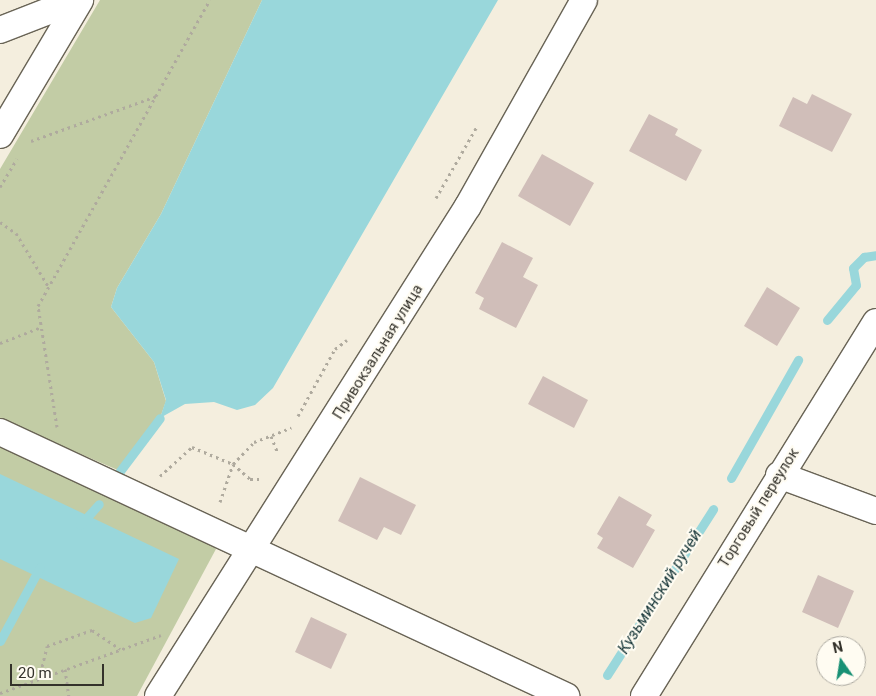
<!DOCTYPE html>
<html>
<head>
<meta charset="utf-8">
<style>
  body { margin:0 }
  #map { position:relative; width:876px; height:696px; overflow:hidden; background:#f4eede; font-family:Roboto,sans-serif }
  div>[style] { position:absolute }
  .green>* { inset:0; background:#c2cca5 }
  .water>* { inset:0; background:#99d7db }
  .stream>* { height:9px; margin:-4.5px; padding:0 4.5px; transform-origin:4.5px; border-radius:4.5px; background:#99d7db }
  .building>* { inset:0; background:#d0beb9 }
  .path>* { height:3px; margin-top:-1.5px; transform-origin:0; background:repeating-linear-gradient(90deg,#afaa9e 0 2.5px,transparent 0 6.5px) }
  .roads { filter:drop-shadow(1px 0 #696456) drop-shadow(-1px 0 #696456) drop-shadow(0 1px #696456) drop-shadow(0 -1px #696456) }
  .minor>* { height:26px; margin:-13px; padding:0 13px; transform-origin:13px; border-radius:13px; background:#fff }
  span { translate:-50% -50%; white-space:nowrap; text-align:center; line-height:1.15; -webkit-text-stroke:4px #fffcf2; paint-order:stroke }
  .street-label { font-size:15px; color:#34322b }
  .water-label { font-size:16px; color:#19383a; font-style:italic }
  .north { position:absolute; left:816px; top:636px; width:50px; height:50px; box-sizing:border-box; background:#fffcf2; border:1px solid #aeaba2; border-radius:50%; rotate:347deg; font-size:14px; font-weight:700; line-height:20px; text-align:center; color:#34322b }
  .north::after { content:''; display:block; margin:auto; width:18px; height:22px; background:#189074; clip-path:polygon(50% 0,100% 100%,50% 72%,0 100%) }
  .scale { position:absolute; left:10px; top:664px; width:94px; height:22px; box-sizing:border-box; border:2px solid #34322b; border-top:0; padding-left:6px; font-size:15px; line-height:18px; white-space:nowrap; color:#34322b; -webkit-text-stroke:4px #fffcf2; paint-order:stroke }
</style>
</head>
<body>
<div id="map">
  <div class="green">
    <div style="clip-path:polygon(100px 0,262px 0,161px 214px,117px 288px,111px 307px,154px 362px,166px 401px,160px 418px,120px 471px,0 419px,0 169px)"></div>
    <div style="clip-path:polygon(0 447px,204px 536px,216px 549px,137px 696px,0 696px)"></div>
  </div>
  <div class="water">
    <div style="clip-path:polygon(262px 0,498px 0,273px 388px,255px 405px,237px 410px,214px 402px,185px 404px,160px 418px,166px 400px,154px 362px,111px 307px,117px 288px,161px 214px)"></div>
    <div style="clip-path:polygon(0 474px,179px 559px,151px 618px,135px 623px,0 559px)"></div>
  </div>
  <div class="stream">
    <div style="left:827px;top:320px;width:45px;rotate:-50.4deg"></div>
    <div style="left:856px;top:285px;width:17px;rotate:-100deg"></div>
    <div style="left:853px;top:268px;width:16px;rotate:-45deg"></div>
    <div style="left:864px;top:257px;width:12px;rotate:-9deg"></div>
    <div style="left:120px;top:471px;width:66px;rotate:-53deg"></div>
    <div style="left:731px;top:478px;width:136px;rotate:-60.4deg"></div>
    <div style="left:80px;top:525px;width:28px;rotate:-48deg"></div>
    <div style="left:0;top:641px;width:84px;rotate:-61.6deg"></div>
    <div style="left:607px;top:675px;width:197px;rotate:-57.4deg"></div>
  </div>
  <div class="building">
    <div style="clip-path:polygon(812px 94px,852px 114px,832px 152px,779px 126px,793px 97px,807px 104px)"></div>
    <div style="clip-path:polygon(649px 114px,678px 129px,675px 135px,702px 150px,686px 181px,629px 151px)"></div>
    <div style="clip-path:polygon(542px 154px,594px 183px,570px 226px,518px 196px)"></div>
    <div style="clip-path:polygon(502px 242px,533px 258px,523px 277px,538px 285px,516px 328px,479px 309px,484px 298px,475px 293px)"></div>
    <div style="clip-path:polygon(767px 287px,800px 308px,777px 346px,744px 326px)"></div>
    <div style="clip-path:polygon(543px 376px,588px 400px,574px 428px,528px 404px)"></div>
    <div style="clip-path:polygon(360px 477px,416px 505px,401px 535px,384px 527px,377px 540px,338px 521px)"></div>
    <div style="clip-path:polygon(619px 496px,652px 515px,646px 525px,655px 530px,633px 568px,597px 548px,603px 538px,597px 534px)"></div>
    <div style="clip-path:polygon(818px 575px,854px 591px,838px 628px,802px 612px)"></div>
    <div style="clip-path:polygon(311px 617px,347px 634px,331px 669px,295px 652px)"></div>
  </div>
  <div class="path">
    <div style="left:31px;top:141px;width:134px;rotate:-19.7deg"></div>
    <div style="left:0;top:187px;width:33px;rotate:-59deg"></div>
    <div style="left:436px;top:198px;width:81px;rotate:-60.3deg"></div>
    <div style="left:0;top:222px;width:19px;rotate:35deg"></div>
    <div style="left:16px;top:233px;width:62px;rotate:58.9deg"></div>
    <div style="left:0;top:343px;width:42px;rotate:-21deg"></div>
    <div style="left:298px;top:416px;width:77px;rotate:-61.1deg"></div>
    <div style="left:335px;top:349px;width:15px;rotate:-37deg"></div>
    <div style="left:57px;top:427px;width:122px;rotate:-98.9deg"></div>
    <div style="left:38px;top:306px;width:351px;rotate:-60.7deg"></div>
    <div style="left:271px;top:436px;width:16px;rotate:68deg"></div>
    <div style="left:160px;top:476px;width:43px;rotate:-42.2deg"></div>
    <div style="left:192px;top:447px;width:44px;rotate:22.5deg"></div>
    <div style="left:233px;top:464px;width:23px;rotate:41deg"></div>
    <div style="left:250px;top:479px;width:11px"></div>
    <div style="left:220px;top:502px;width:40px;rotate:-71.1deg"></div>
    <div style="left:233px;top:464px;width:30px;rotate:-46deg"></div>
    <div style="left:254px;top:442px;width:40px;rotate:-21deg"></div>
    <div style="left:65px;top:669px;width:27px;rotate:82deg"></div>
    <div style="left:39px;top:679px;width:34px;rotate:-76deg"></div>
    <div style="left:47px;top:646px;width:48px;rotate:-19.6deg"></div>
    <div style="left:92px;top:630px;width:34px;rotate:34deg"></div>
    <div style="left:0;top:693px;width:171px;rotate:-19.8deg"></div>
  </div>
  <div class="roads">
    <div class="minor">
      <div style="left:0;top:30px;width:83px;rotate:-21.3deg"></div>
      <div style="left:0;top:135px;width:157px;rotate:-59.3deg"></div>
      <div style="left:0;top:432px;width:625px;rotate:25.01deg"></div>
      <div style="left:779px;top:475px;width:103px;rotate:20.4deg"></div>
      <div style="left:158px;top:696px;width:580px;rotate:-57.68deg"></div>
      <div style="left:468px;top:206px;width:236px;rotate:-60.6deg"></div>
      <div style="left:644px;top:696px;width:440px;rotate:-58.2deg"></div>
    </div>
  </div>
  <div class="street-label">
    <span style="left:378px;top:352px;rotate:-58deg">Привокзальная улица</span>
    <span style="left:759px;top:508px;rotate:-58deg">Торговый переулок</span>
  </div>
  <div class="water-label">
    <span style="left:660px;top:592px;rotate:-58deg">Кузьминский ручей</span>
  </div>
  <div class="north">N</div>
  <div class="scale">20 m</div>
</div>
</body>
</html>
